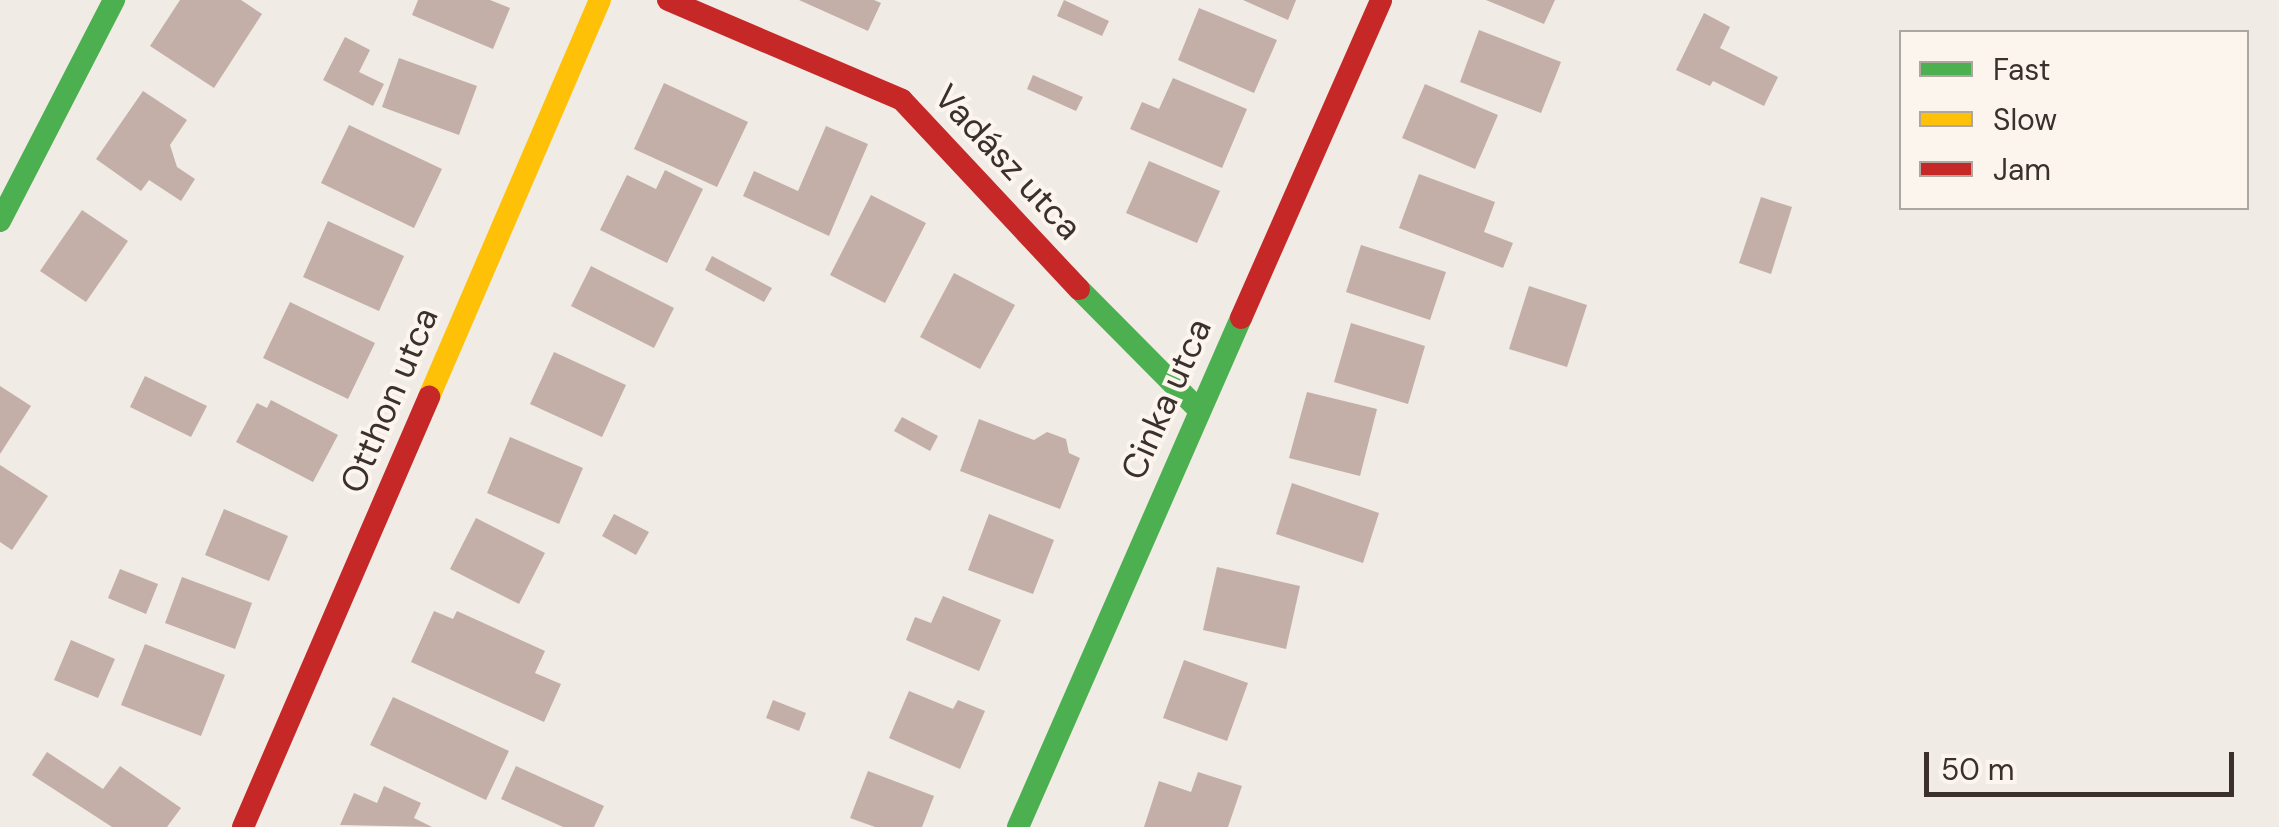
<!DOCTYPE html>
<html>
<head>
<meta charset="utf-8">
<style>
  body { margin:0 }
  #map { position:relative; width:2279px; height:827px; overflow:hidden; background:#f0ebe5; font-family:"DM Sans",sans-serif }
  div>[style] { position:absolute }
  .building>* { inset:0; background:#c3afa7 }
  .fast>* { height:22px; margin:-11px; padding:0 11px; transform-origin:11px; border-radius:11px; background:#4caf50 }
  .slow>* { height:22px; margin:-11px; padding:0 11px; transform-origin:11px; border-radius:11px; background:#ffc107 }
  .jam>* { height:22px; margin:-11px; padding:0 11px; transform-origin:11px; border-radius:11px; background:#c62828 }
  span { translate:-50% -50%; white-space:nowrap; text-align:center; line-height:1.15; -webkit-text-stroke:8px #fbf5ee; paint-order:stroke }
  .street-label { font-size:35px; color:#3b302b }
  .legend { position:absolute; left:1899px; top:30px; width:350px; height:180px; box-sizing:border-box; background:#fbf5ee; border:2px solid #aea6a0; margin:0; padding:12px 18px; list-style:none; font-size:30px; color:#3b302b }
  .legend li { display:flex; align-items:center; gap:20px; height:50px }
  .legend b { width:50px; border:2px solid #aea6a0 }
  .scale { position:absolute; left:1924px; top:752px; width:310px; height:45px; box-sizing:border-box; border:5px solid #3b302b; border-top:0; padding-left:12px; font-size:30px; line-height:35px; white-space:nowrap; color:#3b302b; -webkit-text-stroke:8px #fbf5ee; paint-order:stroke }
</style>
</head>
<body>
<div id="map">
  <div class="building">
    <div style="clip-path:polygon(180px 0,241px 0,262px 14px,214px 88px,150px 46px)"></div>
    <div style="clip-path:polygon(418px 0,490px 0,510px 8px,493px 49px,412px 15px)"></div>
    <div style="clip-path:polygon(799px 0,874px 0,881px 3px,868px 31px)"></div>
    <div style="clip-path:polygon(1064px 0,1109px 21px,1102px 36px,1057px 16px)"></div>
    <div style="clip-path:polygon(1243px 0,1296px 0,1288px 20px)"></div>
    <div style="clip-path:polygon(1486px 0,1555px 0,1544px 24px)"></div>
    <div style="clip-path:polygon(1199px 8px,1277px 40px,1254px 93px,1178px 60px)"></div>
    <div style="clip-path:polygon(1704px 13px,1730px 27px,1720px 48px,1778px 77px,1764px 106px,1713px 81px,1710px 86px,1676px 70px)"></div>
    <div style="clip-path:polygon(1479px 30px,1561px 62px,1541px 113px,1460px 82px)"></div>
    <div style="clip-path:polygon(345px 37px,370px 50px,359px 72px,384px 84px,373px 106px,323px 80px)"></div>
    <div style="clip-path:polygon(399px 58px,477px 86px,459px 135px,382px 107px)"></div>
    <div style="clip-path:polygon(1033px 75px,1083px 97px,1076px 111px,1027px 89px)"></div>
    <div style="clip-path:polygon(1173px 78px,1247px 109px,1222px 168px,1130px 129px,1142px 102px,1159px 109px)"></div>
    <div style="clip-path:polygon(664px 83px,748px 122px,717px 187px,634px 149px)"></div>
    <div style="clip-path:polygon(1425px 84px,1498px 115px,1475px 169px,1402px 138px)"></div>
    <div style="clip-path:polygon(143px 91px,187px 120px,170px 145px,177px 167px,195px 179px,181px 201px,149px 180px,141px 191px,96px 159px)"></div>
    <div style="clip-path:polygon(349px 125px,442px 169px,414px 228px,321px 183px)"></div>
    <div style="clip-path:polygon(826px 126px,868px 144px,829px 236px,743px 196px,754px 171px,798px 191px)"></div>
    <div style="clip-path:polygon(1149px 161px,1220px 191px,1197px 243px,1126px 213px)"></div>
    <div style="clip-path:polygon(665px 170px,703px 189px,667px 263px,600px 230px,627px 175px,656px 189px)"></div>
    <div style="clip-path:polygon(1419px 174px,1495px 202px,1484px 232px,1513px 243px,1503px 268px,1399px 228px)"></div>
    <div style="clip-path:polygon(871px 195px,926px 223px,885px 303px,830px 275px)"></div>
    <div style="clip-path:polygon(1761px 197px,1792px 207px,1771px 274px,1739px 263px)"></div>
    <div style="clip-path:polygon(82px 210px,128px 241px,86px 302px,40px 271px)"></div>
    <div style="clip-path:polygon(328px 221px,404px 256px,379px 311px,303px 277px)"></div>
    <div style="clip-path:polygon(1361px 245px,1446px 272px,1430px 320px,1346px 292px)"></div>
    <div style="clip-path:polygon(712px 256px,772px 288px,764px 302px,705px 270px)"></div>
    <div style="clip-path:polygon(591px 266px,674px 308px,654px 348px,571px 306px)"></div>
    <div style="clip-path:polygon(954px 273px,1015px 305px,980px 369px,920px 337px)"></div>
    <div style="clip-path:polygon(1529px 286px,1587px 305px,1567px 367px,1509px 349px)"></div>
    <div style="clip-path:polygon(290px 302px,375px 343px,348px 399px,263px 358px)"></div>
    <div style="clip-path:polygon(1351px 323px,1425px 346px,1408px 404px,1334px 382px)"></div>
    <div style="clip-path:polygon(554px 352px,626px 385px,602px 437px,530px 404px)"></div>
    <div style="clip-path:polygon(145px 376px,207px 406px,191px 437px,130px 407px)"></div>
    <div style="clip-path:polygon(0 386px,31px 406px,0 454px)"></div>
    <div style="clip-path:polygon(1307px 392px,1377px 409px,1360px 476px,1289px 458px)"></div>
    <div style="clip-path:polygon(271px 400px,338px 435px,313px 482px,236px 442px,257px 403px,267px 408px)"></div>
    <div style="clip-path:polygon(902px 417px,938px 436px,930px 451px,894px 431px)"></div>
    <div style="clip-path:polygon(979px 419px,1034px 440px,1047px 432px,1066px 439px,1069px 453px,1080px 458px,1060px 509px,960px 471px)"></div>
    <div style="clip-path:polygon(510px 437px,583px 468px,559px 524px,487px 493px)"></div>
    <div style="clip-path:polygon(0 465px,48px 496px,12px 550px,0 542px)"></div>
    <div style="clip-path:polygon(1292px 483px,1379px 513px,1363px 563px,1276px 534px)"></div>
    <div style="clip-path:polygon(224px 509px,288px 536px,269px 581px,205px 555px)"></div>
    <div style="clip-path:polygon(614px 514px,649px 532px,636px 555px,602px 536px)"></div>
    <div style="clip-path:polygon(989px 514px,1054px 540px,1033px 594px,968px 570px)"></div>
    <div style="clip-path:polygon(476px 518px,545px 553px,519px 604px,450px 569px)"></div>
    <div style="clip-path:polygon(1217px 567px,1300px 586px,1286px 649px,1203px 630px)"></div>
    <div style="clip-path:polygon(120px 569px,158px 584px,146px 614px,108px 598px)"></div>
    <div style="clip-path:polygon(182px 577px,252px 603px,235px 649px,165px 623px)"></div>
    <div style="clip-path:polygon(943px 596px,1001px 620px,979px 671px,906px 640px,915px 617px,931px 623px)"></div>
    <div style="clip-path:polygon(434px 611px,453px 619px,457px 611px,545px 651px,535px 673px,561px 684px,544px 722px,411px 662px)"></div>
    <div style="clip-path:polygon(71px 640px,115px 659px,98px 698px,54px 680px)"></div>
    <div style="clip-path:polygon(145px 644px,225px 675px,201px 736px,121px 705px)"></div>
    <div style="clip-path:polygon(1184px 660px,1248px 683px,1227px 741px,1163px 718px)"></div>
    <div style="clip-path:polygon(909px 691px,953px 709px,958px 700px,985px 711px,960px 769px,889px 738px)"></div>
    <div style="clip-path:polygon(393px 697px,509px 751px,486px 800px,370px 745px)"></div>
    <div style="clip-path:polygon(773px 700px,806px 713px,799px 731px,766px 718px)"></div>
    <div style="clip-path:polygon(47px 752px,103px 789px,120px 766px,181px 808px,167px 827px,112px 827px,32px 775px)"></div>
    <div style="clip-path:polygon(516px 766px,604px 806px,594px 827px,563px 827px,501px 799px)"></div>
    <div style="clip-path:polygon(868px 771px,934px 796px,922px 827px,875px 827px,850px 818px)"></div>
    <div style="clip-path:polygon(1198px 772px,1242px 786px,1228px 827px,1144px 827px,1159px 781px,1191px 792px)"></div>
    <div style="clip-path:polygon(384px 786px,421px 803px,414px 818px,432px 827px,340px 825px,354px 793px,377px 803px)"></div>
  </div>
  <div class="fast">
    <div style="left:0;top:221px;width:249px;rotate:-62.7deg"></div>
    <div style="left:1079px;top:289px;width:170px;rotate:45.2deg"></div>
    <div style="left:1018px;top:827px;width:556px;rotate:-66.34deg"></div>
  </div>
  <div class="slow">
    <div style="left:429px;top:397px;width:432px;rotate:-66.7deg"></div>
  </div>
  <div class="jam">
    <div style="left:668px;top:0;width:254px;rotate:23.1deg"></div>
    <div style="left:902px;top:100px;width:259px;rotate:46.9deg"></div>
    <div style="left:1241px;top:318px;width:347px;rotate:-66.2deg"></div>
    <div style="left:243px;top:827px;width:469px;rotate:-66.6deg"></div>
  </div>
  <div class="street-label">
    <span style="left:1008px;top:162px;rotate:47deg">Vadász utca</span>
    <span style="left:1166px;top:399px;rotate:-66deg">Cinka utca</span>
    <span style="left:389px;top:400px;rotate:-67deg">Otthon utca</span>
  </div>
  <ul class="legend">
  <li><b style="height:12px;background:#4caf50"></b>Fast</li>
  <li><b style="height:12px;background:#ffc107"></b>Slow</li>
  <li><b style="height:12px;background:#c62828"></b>Jam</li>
  </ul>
  <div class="scale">50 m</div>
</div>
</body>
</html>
